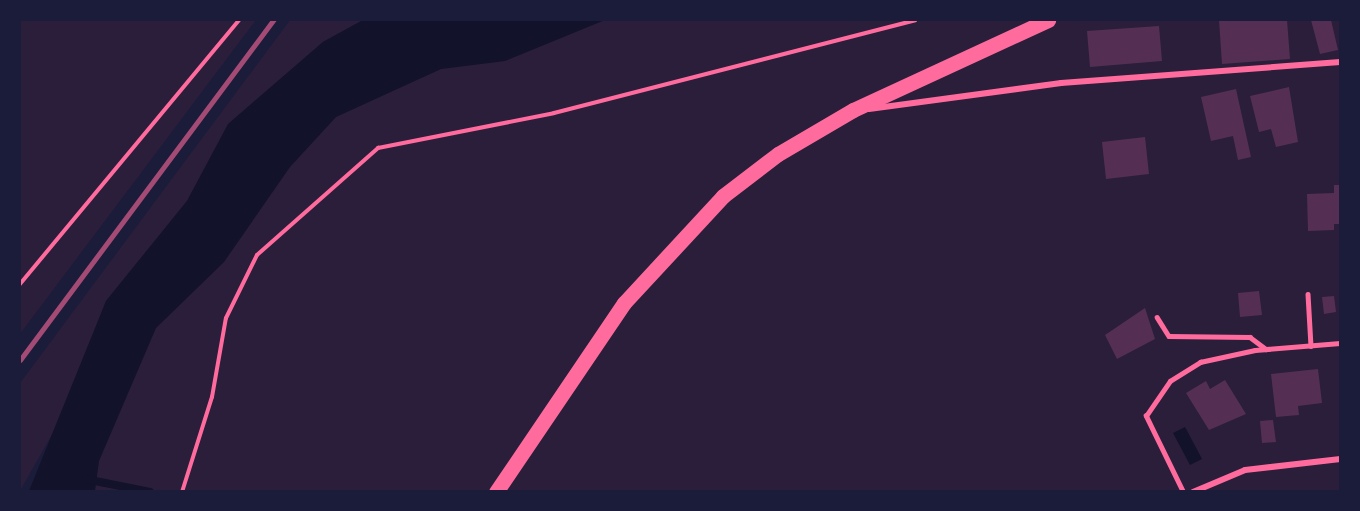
<!DOCTYPE html>
<html>
<head>
<meta charset="utf-8">
<style>
  body { margin:0 }
  #map { position:relative; width:1360px; height:511px; overflow:hidden; background:#1b1b3a; font-family:Manrope,sans-serif }
  div>[style] { position:absolute }
  .green>* { inset:0; background:#2a1e3b }
  .water>* { inset:0; background:#12122b }
  .stream>* { height:8px; margin:-4px; padding:0 4px; transform-origin:4px; border-radius:4px; background:#12122b }
  .building>* { inset:0; background:#542f53 }
  .path>* { height:4px; margin:-2px; padding:0 2px; transform-origin:2px; border-radius:2px; background:#ff6b9d }
  .service>* { height:4.5px; margin:-2.25px; padding:0 2.25px; transform-origin:2.25px; border-radius:2.25px; background:#ff6b9d }
  .minor>* { height:6px; margin:-3px; padding:0 3px; transform-origin:3px; border-radius:3px; background:#ff6b9d }
  .primary>* { height:15px; margin:-7.5px; padding:0 7.5px; transform-origin:7.5px; border-radius:7.5px; background:#ff6b9d }
  .rail>* { height:4.5px; margin:-2.25px; padding:0 2.25px; transform-origin:2.25px; border-radius:2.25px; background:#a44b75 }
  span { translate:-50% -50%; white-space:nowrap; text-align:center; line-height:1.15; -webkit-text-stroke:5px #1b1b3a; paint-order:stroke }
  .frame { position:absolute; inset:0; border:21px solid #1b1b3a; pointer-events:none }
</style>
</head>
<body>
<div id="map">
  <div class="green">
    <div style="clip-path:polygon(20px 20px,256px 20px,20px 334px)"></div>
    <div style="clip-path:polygon(290px 20px,363px 20px,323px 42px,229px 124px,187px 201px,106px 301px,63px 415px,20px 491px,20px 383px)"></div>
    <div style="clip-path:polygon(479px 20px,1340px 20px,1340px 491px,60px 492px,252px 153px)"></div>
  </div>
  <div class="water">
    <div style="clip-path:polygon(363px 20px,605px 20px,505px 61px,441px 69px,336px 117px,290px 167px,224px 262px,156px 328px,99px 461px,95px 491px,29px 491px,106px 301px,187px 201px,228px 124px,323px 42px)"></div>
    <div style="clip-path:polygon(1185px 427px,1202px 459px,1190px 465px,1173px 433px)"></div>
  </div>
  <div class="stream">
    <div style="left:85px;top:479px;width:66px;rotate:11.3deg"></div>
  </div>
  <div class="building">
    <div style="clip-path:polygon(1219px 20px,1287px 20px,1290px 59px,1222px 64px)"></div>
    <div style="clip-path:polygon(1311px 20px,1331px 20px,1338px 50px,1320px 54px)"></div>
    <div style="clip-path:polygon(1159px 26px,1162px 61px,1090px 67px,1087px 31px)"></div>
    <div style="clip-path:polygon(1289px 87px,1298px 142px,1276px 147px,1271px 129px,1259px 132px,1250px 96px)"></div>
    <div style="clip-path:polygon(1236px 89px,1251px 157px,1238px 160px,1233px 136px,1211px 141px,1201px 97px)"></div>
    <div style="clip-path:polygon(1145px 137px,1149px 174px,1106px 179px,1102px 142px)"></div>
    <div style="clip-path:polygon(1334px 185px,1340px 185px,1340px 224px,1334px 224px,1334px 230px,1308px 231px,1307px 194px,1334px 193px)"></div>
    <div style="clip-path:polygon(1259px 291px,1262px 315px,1240px 317px,1238px 293px)"></div>
    <div style="clip-path:polygon(1334px 296px,1336px 312px,1324px 314px,1322px 297px)"></div>
    <div style="clip-path:polygon(1145px 308px,1155px 339px,1117px 359px,1105px 335px)"></div>
    <div style="clip-path:polygon(1318px 369px,1322px 403px,1298px 406px,1299px 415px,1276px 417px,1271px 374px)"></div>
    <div style="clip-path:polygon(1225px 380px,1246px 414px,1209px 430px,1186px 393px,1206px 381px,1210px 389px)"></div>
    <div style="clip-path:polygon(1273px 420px,1276px 442px,1262px 443px,1260px 421px)"></div>
  </div>
  <div class="path">
    <div style="left:20px;top:284px;width:343px;rotate:-50.3deg"></div>
    <div style="left:182px;top:492px;width:100px;rotate:-72.5deg"></div>
    <div style="left:212px;top:397px;width:80px;rotate:-80deg"></div>
    <div style="left:226px;top:318px;width:70px;rotate:-63.8deg"></div>
    <div style="left:257px;top:255px;width:162px;rotate:-41.5deg"></div>
    <div style="left:378px;top:148px;width:179px;rotate:-11.2deg"></div>
    <div style="left:554px;top:113px;width:373px;rotate:-14.4deg"></div>
  </div>
  <div class="service">
    <div style="left:1308px;top:294px;width:52px;rotate:86.7deg"></div>
    <div style="left:1157px;top:317px;width:22px;rotate:58deg"></div>
    <div style="left:1169px;top:336px;width:81px;rotate:0.7deg"></div>
    <div style="left:1250px;top:337px;width:20px;rotate:37deg"></div>
    <div style="left:1183px;top:492px;width:85px;rotate:-116deg"></div>
    <div style="left:1146px;top:416px;width:42px;rotate:-55.6deg"></div>
    <div style="left:1170px;top:381px;width:36px;rotate:-32deg"></div>
    <div style="left:1200px;top:362px;width:56px;rotate:-12.3deg"></div>
    <div style="left:1255px;top:350px;width:85px;rotate:-4.7deg"></div>
  </div>
  <div class="minor">
    <div style="left:869px;top:109px;width:194px;rotate:-7.7deg"></div>
    <div style="left:1061px;top:83px;width:280px;rotate:-4.3deg"></div>
    <div style="left:1193px;top:492px;width:56px;rotate:-22.9deg"></div>
    <div style="left:1245px;top:470px;width:96px;rotate:-6.6deg"></div>
  </div>
  <div class="primary">
    <div style="left:496px;top:492px;width:228px;rotate:-55.9deg"></div>
    <div style="left:624px;top:303px;width:146px;rotate:-47.2deg"></div>
    <div style="left:723px;top:196px;width:69px;rotate:-37.4deg"></div>
    <div style="left:778px;top:154px;width:87px;rotate:-30.4deg"></div>
    <div style="left:853px;top:110px;width:215px;rotate:-24.8deg"></div>
  </div>
  <div class="rail">
    <div style="left:20px;top:360px;width:424px;rotate:-53.3deg"></div>
  </div>
  <div class="frame"></div>
</div>
</body>
</html>
